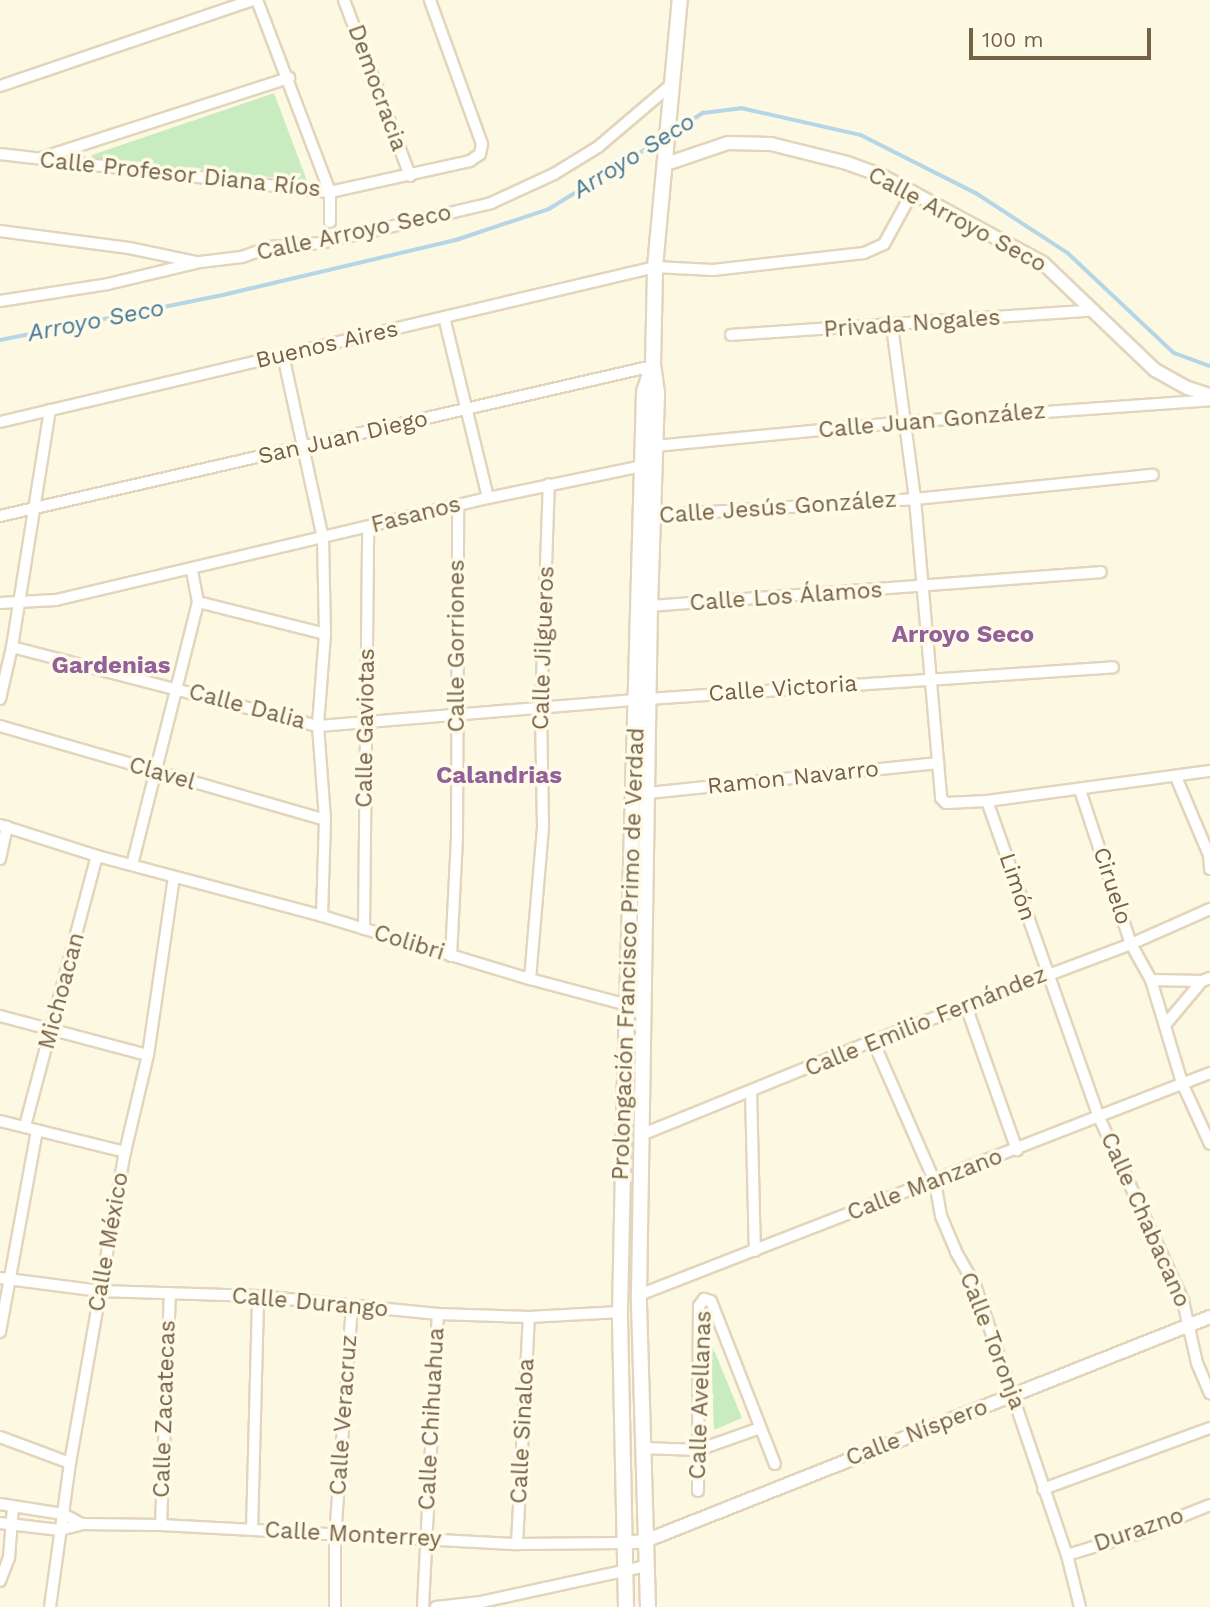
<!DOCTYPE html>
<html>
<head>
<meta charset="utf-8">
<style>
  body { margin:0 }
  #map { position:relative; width:1210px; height:1607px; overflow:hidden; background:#fdf8e1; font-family:"Work Sans",sans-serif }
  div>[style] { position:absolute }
  .green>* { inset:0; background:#c8ebbf }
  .stream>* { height:3.5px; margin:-1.75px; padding:0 1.75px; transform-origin:1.75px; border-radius:1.75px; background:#b4d6e7 }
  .roads { filter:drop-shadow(2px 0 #e2d5bc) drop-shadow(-2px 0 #e2d5bc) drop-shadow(0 2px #e2d5bc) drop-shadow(0 -2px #e2d5bc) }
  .minor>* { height:10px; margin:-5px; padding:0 5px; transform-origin:5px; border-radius:5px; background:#fff }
  .tertiary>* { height:12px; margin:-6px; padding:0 6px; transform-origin:6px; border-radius:6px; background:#fff }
  .secondary>* { height:14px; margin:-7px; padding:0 7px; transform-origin:7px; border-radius:7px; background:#fff }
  span { translate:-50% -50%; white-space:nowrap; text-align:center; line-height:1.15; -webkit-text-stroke:7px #fffbe8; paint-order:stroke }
  .street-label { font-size:23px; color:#756146 }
  .water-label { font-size:24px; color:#447a99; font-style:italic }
  .neighbourhood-label { font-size:24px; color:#926199; font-weight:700 }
  .scale { position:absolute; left:969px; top:28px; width:182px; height:32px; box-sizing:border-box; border:4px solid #756146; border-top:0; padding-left:9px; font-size:21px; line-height:24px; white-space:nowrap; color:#756146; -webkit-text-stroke:5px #fffbe8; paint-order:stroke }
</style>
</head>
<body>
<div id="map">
  <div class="green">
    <div style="clip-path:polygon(274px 93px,307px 181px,91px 159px,92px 155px)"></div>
    <div style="clip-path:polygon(711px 1343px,742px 1418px,714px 1430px)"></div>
  </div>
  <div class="stream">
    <div style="left:672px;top:133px;width:37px;rotate:-33deg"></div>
    <div style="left:703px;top:113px;width:38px;rotate:-7deg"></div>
    <div style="left:741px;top:108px;width:123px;rotate:12.7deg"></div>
    <div style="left:861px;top:135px;width:129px;rotate:26.8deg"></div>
    <div style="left:976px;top:193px;width:110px;rotate:33.1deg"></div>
    <div style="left:1068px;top:253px;width:146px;rotate:43.3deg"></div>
    <div style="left:1174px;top:353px;width:38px;rotate:20deg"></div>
    <div style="left:0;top:340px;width:227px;rotate:-11.4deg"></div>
    <div style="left:223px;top:295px;width:243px;rotate:-13.3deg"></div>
    <div style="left:459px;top:239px;width:95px;rotate:-18.4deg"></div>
    <div style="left:549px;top:209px;width:133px;rotate:-31.8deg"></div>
  </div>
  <div class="roads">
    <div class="minor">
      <div style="left:257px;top:0;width:205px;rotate:69.2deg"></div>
      <div style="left:330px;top:192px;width:30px;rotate:90deg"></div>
      <div style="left:344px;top:0;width:188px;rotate:69.4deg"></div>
      <div style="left:0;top:86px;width:266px;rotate:-18.8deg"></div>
      <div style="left:0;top:154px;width:332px;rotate:6.6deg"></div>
      <div style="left:330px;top:192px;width:143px;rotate:-12.5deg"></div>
      <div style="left:470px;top:161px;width:12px;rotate:-35deg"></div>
      <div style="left:480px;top:154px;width:10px;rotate:-79deg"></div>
      <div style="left:482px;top:144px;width:153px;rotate:-109.9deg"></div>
      <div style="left:41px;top:158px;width:261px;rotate:-17.9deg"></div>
      <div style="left:0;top:231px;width:130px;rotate:7.5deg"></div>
      <div style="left:129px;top:248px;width:68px;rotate:11.8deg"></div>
      <div style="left:0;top:301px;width:109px;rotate:-8.9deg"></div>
      <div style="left:108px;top:284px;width:95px;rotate:-13.4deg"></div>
      <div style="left:200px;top:262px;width:42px;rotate:-6.8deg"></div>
      <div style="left:242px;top:257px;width:29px;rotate:-20deg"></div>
      <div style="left:269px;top:247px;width:52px;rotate:-4.4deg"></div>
      <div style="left:321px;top:243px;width:175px;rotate:-13.2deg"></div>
      <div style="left:491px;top:203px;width:69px;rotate:-24.7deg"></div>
      <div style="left:554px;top:174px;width:52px;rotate:-31.5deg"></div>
      <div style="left:598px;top:147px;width:97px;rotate:-40.4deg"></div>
      <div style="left:444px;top:317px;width:186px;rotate:76.3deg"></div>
      <div style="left:892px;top:326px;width:175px;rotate:82.4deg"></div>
      <div style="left:915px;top:499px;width:300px;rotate:85deg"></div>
      <div style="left:941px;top:798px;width:7px;rotate:45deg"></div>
      <div style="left:946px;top:803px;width:41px;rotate:-2.8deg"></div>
      <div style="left:987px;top:801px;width:225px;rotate:-7.7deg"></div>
      <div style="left:731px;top:335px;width:364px;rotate:-3.9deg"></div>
      <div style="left:283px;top:355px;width:187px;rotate:77.7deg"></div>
      <div style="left:323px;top:538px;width:96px;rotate:88.8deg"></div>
      <div style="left:325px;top:634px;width:92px;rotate:94.4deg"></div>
      <div style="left:318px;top:726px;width:94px;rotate:85.7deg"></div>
      <div style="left:325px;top:820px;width:96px;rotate:91.8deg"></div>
      <div style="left:0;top:422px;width:673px;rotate:-13.31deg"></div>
      <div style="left:655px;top:267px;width:58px;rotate:3deg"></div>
      <div style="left:713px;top:270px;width:152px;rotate:-6.4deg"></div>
      <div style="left:864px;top:253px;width:22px;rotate:-24deg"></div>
      <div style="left:884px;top:244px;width:60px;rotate:-61.3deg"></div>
      <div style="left:655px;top:446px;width:252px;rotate:-5.5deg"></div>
      <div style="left:906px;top:422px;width:305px;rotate:-4.1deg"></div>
      <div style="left:0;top:516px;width:670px;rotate:-12.94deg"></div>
      <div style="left:648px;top:516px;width:268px;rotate:-3.6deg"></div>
      <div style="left:915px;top:499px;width:239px;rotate:-5.8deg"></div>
      <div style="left:198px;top:602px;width:131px;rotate:14.1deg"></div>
      <div style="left:0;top:603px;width:56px;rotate:-3.1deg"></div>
      <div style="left:56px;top:600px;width:444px;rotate:-13.3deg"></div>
      <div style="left:488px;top:498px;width:157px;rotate:-11.7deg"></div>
      <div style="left:650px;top:606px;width:452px;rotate:-4.3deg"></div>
      <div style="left:12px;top:647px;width:316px;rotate:14.5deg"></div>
      <div style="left:318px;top:726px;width:332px;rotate:-4.7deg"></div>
      <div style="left:649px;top:699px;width:465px;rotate:-3.9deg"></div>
      <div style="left:0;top:699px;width:53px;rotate:-77deg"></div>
      <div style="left:12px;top:647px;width:240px;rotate:-80.9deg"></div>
      <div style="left:0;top:726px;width:338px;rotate:16.1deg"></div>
      <div style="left:1176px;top:777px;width:85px;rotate:67.1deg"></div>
      <div style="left:1209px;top:855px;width:14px;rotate:86deg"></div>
      <div style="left:1080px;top:790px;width:162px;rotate:71.7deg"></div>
      <div style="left:1131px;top:944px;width:41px;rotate:60.9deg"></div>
      <div style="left:1151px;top:980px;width:108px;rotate:73.2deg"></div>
      <div style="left:1182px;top:1083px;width:67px;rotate:65.3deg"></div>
      <div style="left:648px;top:793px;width:292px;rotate:-5.9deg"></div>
      <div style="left:987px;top:801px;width:333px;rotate:70.5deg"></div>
      <div style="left:1098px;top:1115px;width:205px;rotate:65.4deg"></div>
      <div style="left:1183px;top:1301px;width:64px;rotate:77.3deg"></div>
      <div style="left:1197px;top:1363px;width:33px;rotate:67deg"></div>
      <div style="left:0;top:825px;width:102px;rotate:17.7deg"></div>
      <div style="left:97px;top:856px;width:233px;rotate:14.9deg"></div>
      <div style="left:322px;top:916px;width:217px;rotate:16.9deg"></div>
      <div style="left:530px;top:979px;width:117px;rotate:14.9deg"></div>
      <div style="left:0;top:859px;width:33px;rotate:-78deg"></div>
      <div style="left:132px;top:865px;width:271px;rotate:-75.9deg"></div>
      <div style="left:198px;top:602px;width:33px;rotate:-101deg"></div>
      <div style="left:364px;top:929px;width:401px;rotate:-89.4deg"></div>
      <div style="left:451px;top:956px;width:117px;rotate:-87.1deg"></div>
      <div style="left:457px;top:839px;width:334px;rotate:-89.8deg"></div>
      <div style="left:530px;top:979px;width:154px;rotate:-85.1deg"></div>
      <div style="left:543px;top:826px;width:117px;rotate:-91deg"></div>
      <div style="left:541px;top:709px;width:225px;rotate:-88deg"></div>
      <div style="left:1151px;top:980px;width:51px;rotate:1.1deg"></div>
      <div style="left:966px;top:1006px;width:153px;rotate:70.5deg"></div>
      <div style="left:0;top:1016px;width:153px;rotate:14.8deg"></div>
      <div style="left:1165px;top:1025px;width:57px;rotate:-49.9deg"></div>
      <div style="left:1202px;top:981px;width:9px;rotate:-21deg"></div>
      <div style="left:873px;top:1041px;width:154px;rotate:66.3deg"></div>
      <div style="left:935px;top:1182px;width:35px;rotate:80deg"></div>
      <div style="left:941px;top:1216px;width:39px;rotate:67deg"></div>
      <div style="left:956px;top:1252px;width:38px;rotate:60deg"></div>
      <div style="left:975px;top:1285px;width:285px;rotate:71.2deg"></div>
      <div style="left:1067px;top:1555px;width:54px;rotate:76deg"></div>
      <div style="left:751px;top:1091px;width:160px;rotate:88.6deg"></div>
      <div style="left:0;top:1121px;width:129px;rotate:13.9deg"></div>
      <div style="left:25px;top:1126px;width:279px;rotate:-75.1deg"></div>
      <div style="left:641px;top:1135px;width:250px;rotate:-22.1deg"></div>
      <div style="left:873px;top:1041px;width:276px;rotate:-20.6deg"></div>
      <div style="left:1131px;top:944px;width:86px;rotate:-23.9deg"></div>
      <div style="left:0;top:1278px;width:101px;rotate:7.4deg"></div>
      <div style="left:100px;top:1291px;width:158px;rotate:1.8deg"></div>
      <div style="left:258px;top:1296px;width:181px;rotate:5.7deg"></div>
      <div style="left:438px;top:1314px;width:91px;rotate:1.9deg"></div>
      <div style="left:529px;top:1317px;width:91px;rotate:-3.1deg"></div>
      <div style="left:639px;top:1295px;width:613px;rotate:-21.25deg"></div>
      <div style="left:0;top:1332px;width:205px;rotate:-79.6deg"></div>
      <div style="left:0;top:1437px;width:75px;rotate:20.4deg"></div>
      <div style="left:643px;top:1448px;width:55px;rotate:2.1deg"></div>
      <div style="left:698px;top:1450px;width:66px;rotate:-19.5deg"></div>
      <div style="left:1043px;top:1489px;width:178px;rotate:-20.1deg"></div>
      <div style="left:698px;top:1491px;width:185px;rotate:-89.7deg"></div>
      <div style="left:699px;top:1306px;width:9px;rotate:-54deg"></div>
      <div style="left:704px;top:1299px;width:7px;rotate:16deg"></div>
      <div style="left:711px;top:1301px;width:175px;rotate:68.6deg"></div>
      <div style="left:0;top:1504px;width:64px;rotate:9deg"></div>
      <div style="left:63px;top:1514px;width:21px;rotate:28deg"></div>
      <div style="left:0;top:1523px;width:60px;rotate:6.7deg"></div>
      <div style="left:60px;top:1530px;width:23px;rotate:-15deg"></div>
      <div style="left:82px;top:1524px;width:79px;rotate:0.7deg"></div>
      <div style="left:161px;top:1525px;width:357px;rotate:3.1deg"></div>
      <div style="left:517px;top:1544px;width:106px;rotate:-0.5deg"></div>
      <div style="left:161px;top:1525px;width:232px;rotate:-87.8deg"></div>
      <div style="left:252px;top:1530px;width:234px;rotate:-88.5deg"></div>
      <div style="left:517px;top:1544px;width:227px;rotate:-87deg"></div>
      <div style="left:1067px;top:1555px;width:76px;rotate:-16.8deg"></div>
      <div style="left:1140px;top:1533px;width:75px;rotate:-21.8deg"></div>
      <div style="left:0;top:1581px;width:26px;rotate:-69deg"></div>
      <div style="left:9px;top:1557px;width:50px;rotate:-85.4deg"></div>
      <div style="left:50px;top:1607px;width:145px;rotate:-82.1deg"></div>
      <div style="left:70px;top:1463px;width:316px;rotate:-80deg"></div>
      <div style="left:125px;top:1152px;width:100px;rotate:-76.7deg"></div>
      <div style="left:148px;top:1055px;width:180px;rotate:-81.7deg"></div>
      <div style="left:335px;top:1607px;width:70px;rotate:-90deg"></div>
      <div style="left:335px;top:1537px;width:230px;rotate:-85.8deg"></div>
      <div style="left:423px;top:1607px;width:293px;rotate:-87.1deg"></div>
      <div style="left:436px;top:1607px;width:45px;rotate:-6.3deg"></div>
      <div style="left:481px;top:1602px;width:169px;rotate:-12.3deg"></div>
    </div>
    <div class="tertiary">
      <div style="left:666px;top:164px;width:65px;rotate:-18.7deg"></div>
      <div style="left:728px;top:143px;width:43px;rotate:1.3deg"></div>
      <div style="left:771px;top:144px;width:78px;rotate:14deg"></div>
      <div style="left:847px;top:163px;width:37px;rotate:20deg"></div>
      <div style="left:882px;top:176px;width:183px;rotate:28.4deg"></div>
      <div style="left:1043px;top:263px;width:155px;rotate:43.7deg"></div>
      <div style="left:1155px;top:370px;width:38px;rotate:29deg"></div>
      <div style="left:1188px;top:388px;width:23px;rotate:18deg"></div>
      <div style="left:623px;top:1543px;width:22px;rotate:-5deg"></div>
      <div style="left:645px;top:1541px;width:608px;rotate:-21.63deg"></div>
    </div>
    <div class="secondary">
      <div style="left:626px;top:1607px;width:295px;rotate:-91.2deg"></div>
      <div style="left:620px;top:1312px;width:230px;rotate:-88.8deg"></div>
      <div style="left:625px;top:1082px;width:690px;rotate:-88.42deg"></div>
      <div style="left:644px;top:392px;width:23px;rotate:-72deg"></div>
      <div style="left:648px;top:1607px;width:312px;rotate:-91.7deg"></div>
      <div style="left:639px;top:1295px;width:689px;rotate:-89.09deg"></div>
      <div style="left:650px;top:606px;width:213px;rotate:-88.1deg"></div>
      <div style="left:657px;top:393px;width:27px;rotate:-98deg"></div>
      <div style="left:653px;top:366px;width:99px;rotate:-88.8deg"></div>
      <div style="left:655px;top:267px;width:268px;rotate:-84.7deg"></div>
    </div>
  </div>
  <div class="street-label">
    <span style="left:377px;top:88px;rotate:70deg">Democracia</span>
    <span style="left:180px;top:175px;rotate:6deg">Calle Profesor Diana Ríos</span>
    <span style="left:957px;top:220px;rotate:28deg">Calle Arroyo Seco</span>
    <span style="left:354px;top:233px;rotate:-12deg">Calle Arroyo Seco</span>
    <span style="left:912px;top:324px;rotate:-4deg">Privada Nogales</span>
    <span style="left:327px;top:345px;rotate:-13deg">Buenos Aires</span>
    <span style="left:932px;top:421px;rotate:-5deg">Calle Juan González</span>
    <span style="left:343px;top:438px;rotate:-13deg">San Juan Diego</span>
    <span style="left:778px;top:508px;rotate:-4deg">Calle Jesús González</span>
    <span style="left:416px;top:515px;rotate:-14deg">Fasanos</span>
    <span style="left:786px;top:597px;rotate:-4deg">Calle Los Álamos</span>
    <span style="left:457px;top:646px;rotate:-90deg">Calle Gorriones</span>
    <span style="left:544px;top:648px;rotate:-88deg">Calle Jilgueros</span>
    <span style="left:783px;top:689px;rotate:-4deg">Calle Victoria</span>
    <span style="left:247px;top:707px;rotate:15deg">Calle Dalia</span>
    <span style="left:366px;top:728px;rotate:-89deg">Calle Gaviotas</span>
    <span style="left:162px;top:774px;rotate:16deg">Clavel</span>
    <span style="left:793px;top:778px;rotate:-6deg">Ramon Navarro</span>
    <span style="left:1112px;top:886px;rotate:72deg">Ciruelo</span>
    <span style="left:1017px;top:887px;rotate:71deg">Limón</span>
    <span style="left:409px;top:943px;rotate:17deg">Colibri</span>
    <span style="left:629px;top:954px;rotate:-88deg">Prolongación Francisco Primo de Verdad</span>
    <span style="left:62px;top:991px;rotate:-75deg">Michoacan</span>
    <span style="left:926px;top:1022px;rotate:-22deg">Calle Emilio Fernández</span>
    <span style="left:925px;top:1185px;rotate:-21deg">Calle Manzano</span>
    <span style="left:1145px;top:1220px;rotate:66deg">Calle Chabacano</span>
    <span style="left:109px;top:1242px;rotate:-80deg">Calle México</span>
    <span style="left:310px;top:1303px;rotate:5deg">Calle Durango</span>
    <span style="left:992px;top:1341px;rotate:69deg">Calle Toronja</span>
    <span style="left:701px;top:1395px;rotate:-88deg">Calle Avellanas</span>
    <span style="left:165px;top:1409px;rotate:-88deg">Calle Zacatecas</span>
    <span style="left:344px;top:1415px;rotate:-86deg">Calle Veracruz</span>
    <span style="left:432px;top:1419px;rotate:-87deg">Calle Chihuahua</span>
    <span style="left:523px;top:1431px;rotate:-87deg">Calle Sinaloa</span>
    <span style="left:917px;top:1433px;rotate:-21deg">Calle Níspero</span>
    <span style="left:1139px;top:1530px;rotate:-19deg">Durazno</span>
    <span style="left:353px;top:1535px;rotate:3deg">Calle Monterrey</span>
  </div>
  <div class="water-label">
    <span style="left:634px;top:156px;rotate:-32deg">Arroyo Seco</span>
    <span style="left:96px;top:321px;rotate:-11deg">Arroyo Seco</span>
  </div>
  <div class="neighbourhood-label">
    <span style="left:963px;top:635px">Arroyo Seco</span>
    <span style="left:111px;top:666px">Gardenias</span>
    <span style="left:499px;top:776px">Calandrias</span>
  </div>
  <div class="scale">100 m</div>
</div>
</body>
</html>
